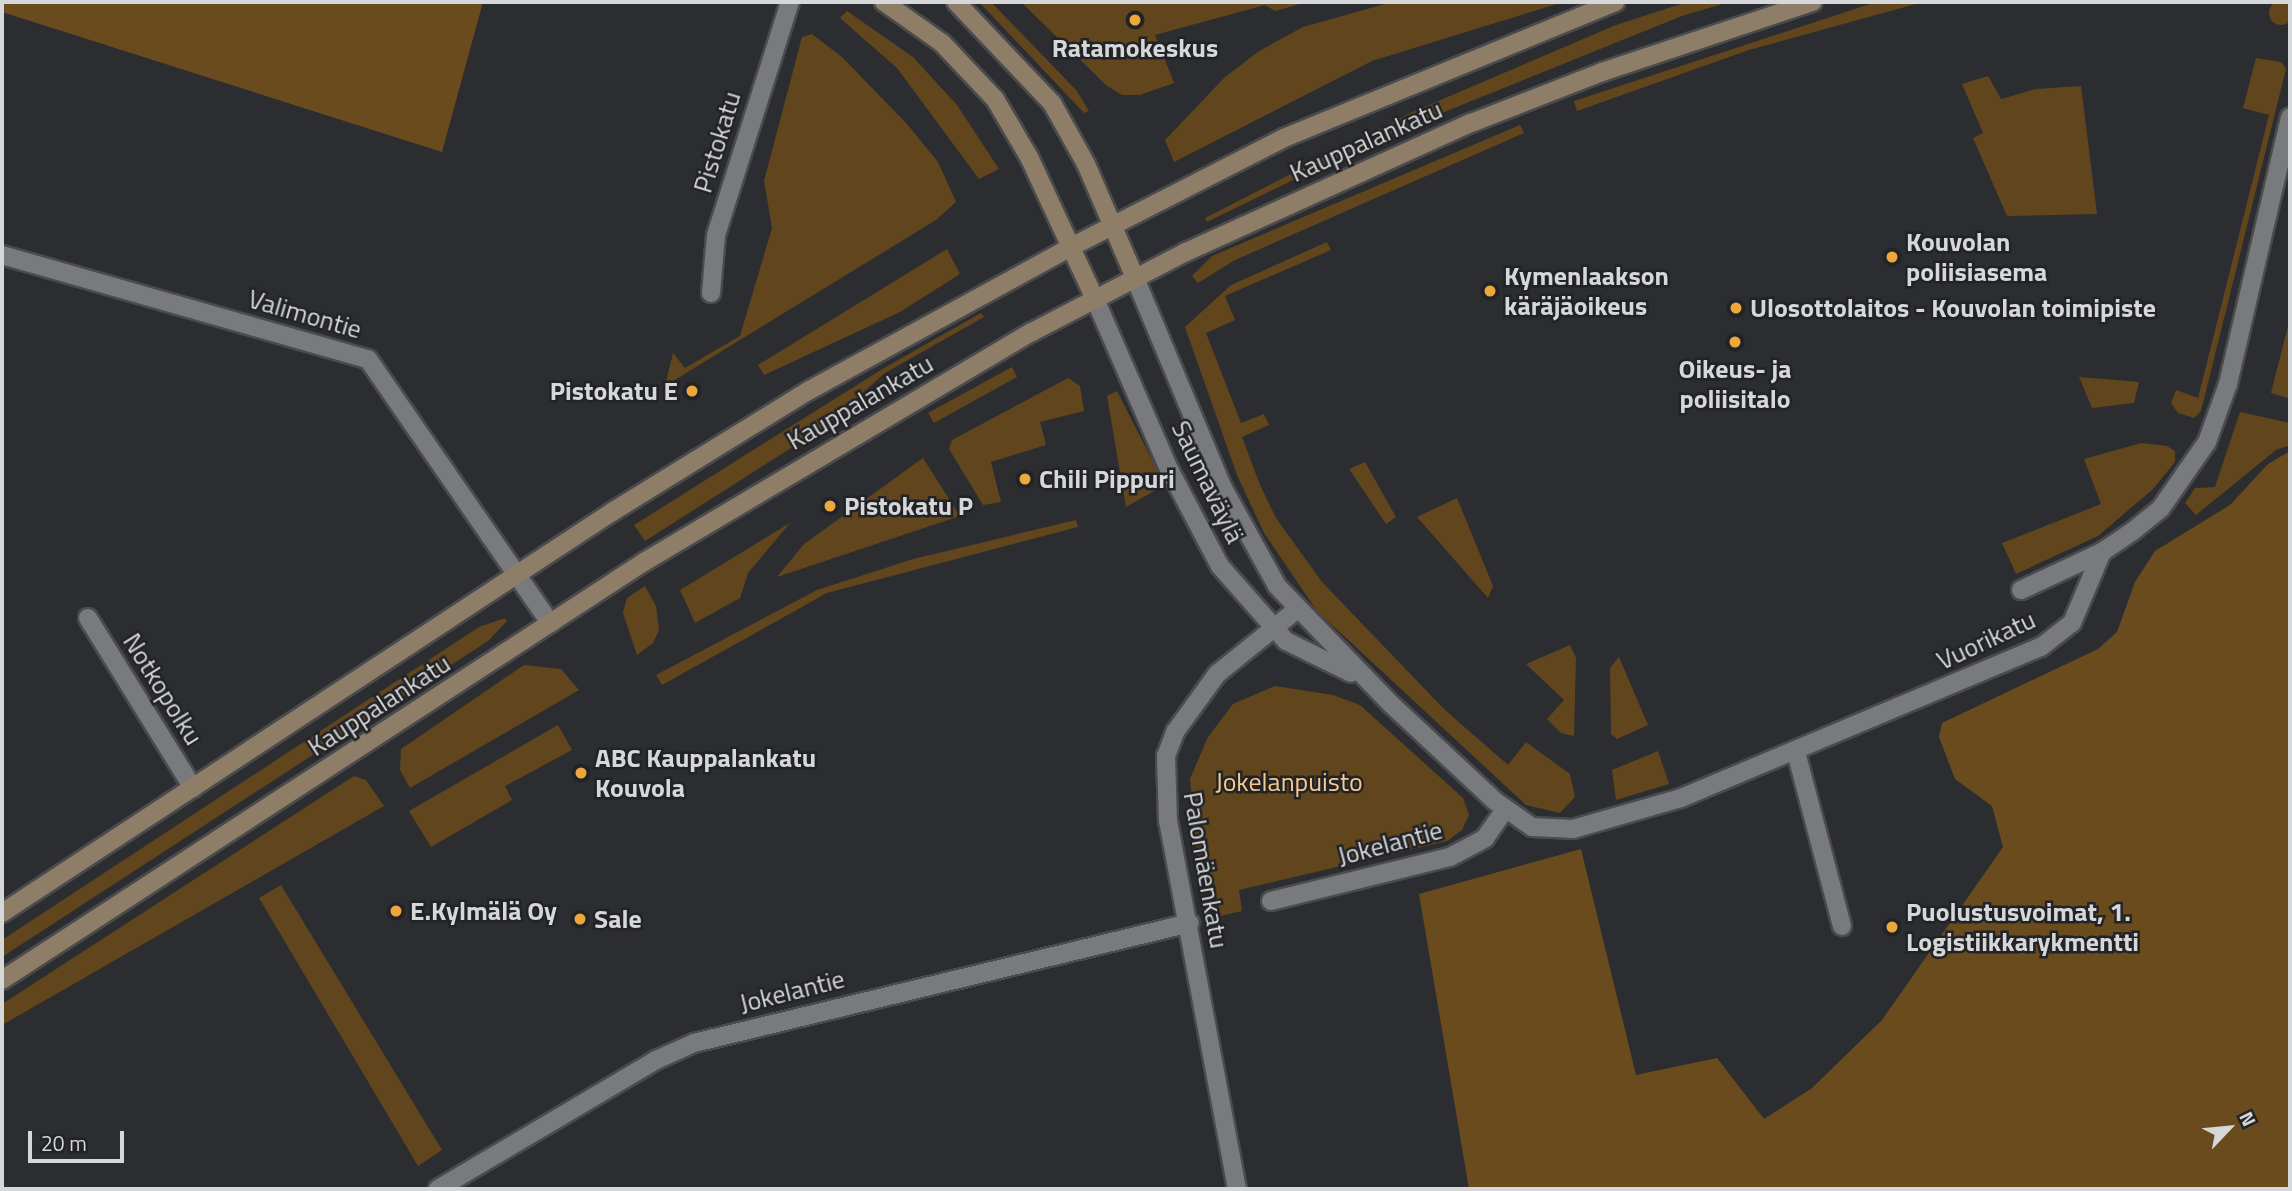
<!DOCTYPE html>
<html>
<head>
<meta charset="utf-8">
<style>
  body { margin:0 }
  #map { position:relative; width:2292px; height:1191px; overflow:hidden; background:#2c2d30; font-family:"Titillium Web",sans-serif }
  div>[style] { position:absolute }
  .green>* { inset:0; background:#61451d }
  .round { border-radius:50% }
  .forest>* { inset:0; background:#6a4b1e }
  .roads { filter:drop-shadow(2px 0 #4a4b4e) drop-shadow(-2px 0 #4a4b4e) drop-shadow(0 2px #4a4b4e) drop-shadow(0 -2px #4a4b4e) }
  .street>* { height:18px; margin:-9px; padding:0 9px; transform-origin:9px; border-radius:9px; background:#797a7e }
  .secondary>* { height:18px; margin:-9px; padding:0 9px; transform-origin:9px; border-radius:9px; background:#8f7e67 }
  .dots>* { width:19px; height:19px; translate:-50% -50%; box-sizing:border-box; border:4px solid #222326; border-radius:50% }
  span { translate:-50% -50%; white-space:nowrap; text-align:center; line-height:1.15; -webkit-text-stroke:5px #222326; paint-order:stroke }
  .poi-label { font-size:26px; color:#d6d7d9; font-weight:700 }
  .left { translate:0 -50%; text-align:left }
  .right { translate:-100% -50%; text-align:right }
  .street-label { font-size:26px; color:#d6d7d9 }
  .park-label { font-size:26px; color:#f6c98e }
  .frame { position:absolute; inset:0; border:4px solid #d6d7d9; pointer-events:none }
  .north { position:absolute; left:2194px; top:1093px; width:70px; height:70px; -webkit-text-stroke:5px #222326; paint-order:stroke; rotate:64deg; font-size:19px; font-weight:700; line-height:28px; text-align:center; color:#d6d7d9 }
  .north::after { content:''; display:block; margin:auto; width:24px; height:32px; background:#d6d7d9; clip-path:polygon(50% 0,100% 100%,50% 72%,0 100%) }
  .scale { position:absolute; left:28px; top:1131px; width:96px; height:32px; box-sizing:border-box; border:4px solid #d6d7d9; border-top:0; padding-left:9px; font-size:21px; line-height:24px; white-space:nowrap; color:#d6d7d9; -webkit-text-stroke:5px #222326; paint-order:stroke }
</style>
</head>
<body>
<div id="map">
  <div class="green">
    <div class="round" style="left:2269px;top:1px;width:24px;height:24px"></div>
    <div style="clip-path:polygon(979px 2px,991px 2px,1077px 91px,1089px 111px,1084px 113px)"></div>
    <div style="clip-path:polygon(1021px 2px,1307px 2px,1275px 11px,1265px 5px,1155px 35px,1174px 83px,1140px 95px,1122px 95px,1107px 86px)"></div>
    <div style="clip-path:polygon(1392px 2px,1563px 2px,1372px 61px,1174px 162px,1165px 140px,1224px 78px,1259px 51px,1303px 27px)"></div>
    <div style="clip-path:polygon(1687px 2px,1729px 2px,1682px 16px,1375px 140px,1207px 222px,1205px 218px,1410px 113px,1616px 25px)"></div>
    <div style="clip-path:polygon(1876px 2px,1923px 2px,1749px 50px,1577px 111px,1574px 101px)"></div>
    <div style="clip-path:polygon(847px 11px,913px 57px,957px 105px,999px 169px,979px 179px,897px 68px,840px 18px)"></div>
    <div style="clip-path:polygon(812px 34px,842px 57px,907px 124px,938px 162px,956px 202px,936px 220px,665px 386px,673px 353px,685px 368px,740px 336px,772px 228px,764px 181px,802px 37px)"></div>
    <div style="clip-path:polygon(2256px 58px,2281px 62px,2286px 69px,2201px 411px,2194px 418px,2178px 413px,2171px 403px,2176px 390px,2198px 398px,2269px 115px,2243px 108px)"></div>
    <div style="clip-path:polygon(1988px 76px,2001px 99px,2036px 89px,2081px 86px,2097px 214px,2007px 216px,1973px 138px,1983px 133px,1962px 84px)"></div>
    <div style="clip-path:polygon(1520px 125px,1524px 133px,1235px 260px,1198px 283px,1192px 276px,1212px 256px)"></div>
    <div style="clip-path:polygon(1327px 242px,1331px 250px,1225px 296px,1235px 320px,1206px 333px,1241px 423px,1264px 414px,1269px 425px,1242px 437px,1260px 485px,1276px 518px,1322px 582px,1445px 710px,1508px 765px,1526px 742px,1570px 774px,1575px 797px,1560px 813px,1526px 805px,1317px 611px,1264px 533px,1237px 475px,1185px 327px,1231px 285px)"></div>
    <div style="clip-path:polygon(947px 249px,960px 274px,900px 312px,764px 375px,758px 365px)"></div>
    <div style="clip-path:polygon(981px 313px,984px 317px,885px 373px,824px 427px,645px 541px,634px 525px,884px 368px)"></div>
    <div style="clip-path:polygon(2290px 318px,2290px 399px,2271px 393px)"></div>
    <div style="clip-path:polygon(1012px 367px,1017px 377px,934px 423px,928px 413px)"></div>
    <div style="clip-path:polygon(2079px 377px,2139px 382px,2134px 403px,2092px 408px)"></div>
    <div style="clip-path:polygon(1068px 378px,1080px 386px,1084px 411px,1040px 422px,1046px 445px,991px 462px,1001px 502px,983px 505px,949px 449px,952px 440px)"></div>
    <div style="clip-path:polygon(1117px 391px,1165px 485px,1126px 507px,1107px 396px)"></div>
    <div style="clip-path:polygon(2240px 412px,2290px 423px,2290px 445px,2276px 450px,2196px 515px,2185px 503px,2195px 488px,2215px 487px)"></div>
    <div style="clip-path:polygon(2141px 443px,2167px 446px,2175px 451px,2175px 462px,2153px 489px,2098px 536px,2016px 574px,2002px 543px,2101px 504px,2084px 459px)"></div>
    <div style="clip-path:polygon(923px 458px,960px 516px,777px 577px,804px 544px)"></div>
    <div style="clip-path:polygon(1365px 462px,1396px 517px,1386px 524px,1349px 469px)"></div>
    <div style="clip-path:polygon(1457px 498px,1493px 586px,1488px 598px,1417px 517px)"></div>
    <div style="clip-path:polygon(1076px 520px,1078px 527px,827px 593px,662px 685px,656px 675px,817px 590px,913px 559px)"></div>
    <div style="clip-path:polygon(790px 523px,748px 573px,740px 598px,695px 623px,680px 590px)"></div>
    <div style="clip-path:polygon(645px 586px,656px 606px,659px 630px,653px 643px,637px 655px,623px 613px,627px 598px)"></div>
    <div style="clip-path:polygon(505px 618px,507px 621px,488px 641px,2px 957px,2px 940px,479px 627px)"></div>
    <div style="clip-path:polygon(1570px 645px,1576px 658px,1574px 736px,1561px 733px,1547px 719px,1564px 700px,1526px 664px)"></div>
    <div style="clip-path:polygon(1619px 657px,1648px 725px,1617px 739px,1611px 734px,1610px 668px)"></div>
    <div style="clip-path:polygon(524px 665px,561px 669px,579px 690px,410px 788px,400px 770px,401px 749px)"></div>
    <div style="clip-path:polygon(1275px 686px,1333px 695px,1360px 705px,1463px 798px,1469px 815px,1462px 830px,1447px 841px,1239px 890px,1242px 911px,1220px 916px,1214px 882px,1200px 884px,1190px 779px,1208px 737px,1233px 704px)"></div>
    <div style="clip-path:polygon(558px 725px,572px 750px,505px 786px,512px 800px,431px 847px,409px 811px)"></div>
    <div style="clip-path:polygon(1658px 751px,1669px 784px,1616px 800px,1612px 770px)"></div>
    <div style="clip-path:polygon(354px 776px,366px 780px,384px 806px,2px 1025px,2px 1004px)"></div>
    <div style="clip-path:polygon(281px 885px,442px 1150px,418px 1166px,259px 898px)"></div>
  </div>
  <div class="forest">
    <div style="clip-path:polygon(2px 2px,483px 2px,442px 152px,2px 12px)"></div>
    <div style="clip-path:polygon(2290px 451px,2290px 1189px,1469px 1189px,1419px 894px,1581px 849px,1636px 1075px,1717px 1058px,1764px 1119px,1812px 1088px,1882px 1020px,2003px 847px,1992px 806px,1955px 779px,1939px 737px,1942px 723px,2098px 649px,2117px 632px,2135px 582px,2155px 551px,2230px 505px,2268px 464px)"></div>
  </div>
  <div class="roads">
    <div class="street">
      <div style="left:2px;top:255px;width:380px;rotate:15.9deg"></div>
      <div style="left:368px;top:359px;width:321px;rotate:55.4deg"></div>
      <div style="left:1135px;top:278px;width:228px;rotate:67.3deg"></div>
      <div style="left:1223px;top:488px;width:112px;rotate:61.1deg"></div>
      <div style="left:1277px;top:586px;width:165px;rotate:46deg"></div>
      <div style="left:1392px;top:705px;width:141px;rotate:43deg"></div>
      <div style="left:1495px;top:801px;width:45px;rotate:35.1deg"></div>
      <div style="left:1532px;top:827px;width:41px;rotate:2.8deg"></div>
      <div style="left:1573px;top:829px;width:112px;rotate:-16deg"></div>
      <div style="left:1681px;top:798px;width:390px;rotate:-22.8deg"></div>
      <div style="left:2041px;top:647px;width:39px;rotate:-38deg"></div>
      <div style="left:2072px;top:623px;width:77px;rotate:-67.1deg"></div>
      <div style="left:711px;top:293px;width:58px;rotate:-85.1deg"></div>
      <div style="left:716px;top:235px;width:244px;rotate:-72.4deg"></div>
      <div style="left:1095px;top:299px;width:185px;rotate:66.5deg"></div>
      <div style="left:1169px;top:469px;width:110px;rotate:62.3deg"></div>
      <div style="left:1220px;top:566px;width:100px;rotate:48.7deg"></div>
      <div style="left:1286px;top:641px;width:72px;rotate:26.2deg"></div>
      <div style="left:2021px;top:590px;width:89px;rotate:-25.1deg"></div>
      <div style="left:2102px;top:552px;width:37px;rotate:-34deg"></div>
      <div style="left:2133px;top:531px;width:36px;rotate:-39deg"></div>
      <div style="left:2161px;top:508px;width:80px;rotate:-55.1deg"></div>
      <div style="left:2207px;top:442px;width:62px;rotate:-70.1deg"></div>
      <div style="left:2228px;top:384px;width:274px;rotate:-76.9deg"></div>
      <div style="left:88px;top:618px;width:200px;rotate:58.3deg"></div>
      <div style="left:1796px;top:752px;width:180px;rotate:75.2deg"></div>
      <div style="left:1271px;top:901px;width:184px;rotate:-13.8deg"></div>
      <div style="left:1450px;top:857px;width:40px;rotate:-28deg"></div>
      <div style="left:1485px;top:838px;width:35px;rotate:-55deg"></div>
      <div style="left:438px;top:1189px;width:253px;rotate:-30.6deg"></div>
      <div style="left:656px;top:1060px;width:42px;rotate:-24.1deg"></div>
      <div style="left:694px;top:1043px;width:510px;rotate:-13.6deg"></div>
      <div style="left:1237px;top:1189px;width:374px;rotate:-100.6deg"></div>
      <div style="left:1168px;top:821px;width:65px;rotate:-91.8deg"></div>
      <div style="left:1166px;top:756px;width:26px;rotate:-69deg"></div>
      <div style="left:1175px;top:732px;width:72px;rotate:-54.1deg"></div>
      <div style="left:1217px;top:674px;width:102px;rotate:-39deg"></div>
    </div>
    <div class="secondary">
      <div style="left:884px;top:2px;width:71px;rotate:35.3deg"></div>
      <div style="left:942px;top:43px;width:77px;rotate:46.6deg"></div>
      <div style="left:995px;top:99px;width:69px;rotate:59.7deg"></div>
      <div style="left:1030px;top:159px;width:154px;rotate:65.1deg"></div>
      <div style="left:956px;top:2px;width:139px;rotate:46.5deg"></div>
      <div style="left:1052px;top:103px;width:70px;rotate:60.9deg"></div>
      <div style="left:1086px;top:164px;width:124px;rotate:66.7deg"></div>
      <div style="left:2px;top:913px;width:730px;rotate:-33.32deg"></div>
      <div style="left:612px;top:512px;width:230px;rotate:-31.7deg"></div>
      <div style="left:808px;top:391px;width:300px;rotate:-28.7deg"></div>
      <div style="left:1071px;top:247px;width:239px;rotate:-27.1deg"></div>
      <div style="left:1284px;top:138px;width:358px;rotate:-22.3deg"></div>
      <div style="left:2px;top:980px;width:766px;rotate:-33.07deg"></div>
      <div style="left:644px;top:562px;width:451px;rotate:-30.7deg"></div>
      <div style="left:1032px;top:332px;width:174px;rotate:-27.5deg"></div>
      <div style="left:1186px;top:252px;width:313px;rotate:-24.4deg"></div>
      <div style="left:1471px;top:123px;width:141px;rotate:-21.3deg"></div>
      <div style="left:1602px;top:72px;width:222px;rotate:-18.4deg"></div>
    </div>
  </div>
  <div class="dots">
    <div style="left:1135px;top:20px;background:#eda83c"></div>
    <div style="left:1892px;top:257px;background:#eda83c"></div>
    <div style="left:1490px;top:291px;background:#eda83c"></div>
    <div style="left:1736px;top:308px;background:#eda83c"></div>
    <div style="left:1735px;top:342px;background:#eda83c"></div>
    <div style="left:692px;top:391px;background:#eda83c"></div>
    <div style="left:1025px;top:479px;background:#eda83c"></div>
    <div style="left:830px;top:506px;background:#eda83c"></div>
    <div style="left:581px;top:773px;background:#eda83c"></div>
    <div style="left:396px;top:911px;background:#eda83c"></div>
    <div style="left:580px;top:919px;background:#eda83c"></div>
    <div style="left:1892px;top:927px;background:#eda83c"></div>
  </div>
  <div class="poi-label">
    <span style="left:1135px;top:48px">Ratamokeskus</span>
    <span class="left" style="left:1906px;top:257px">Kouvolan<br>poliisiasema</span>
    <span class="left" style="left:1504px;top:291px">Kymenlaakson<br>käräjäoikeus</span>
    <span class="left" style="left:1750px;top:308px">Ulosottolaitos - Kouvolan toimipiste</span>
    <span style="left:1735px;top:384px">Oikeus- ja<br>poliisitalo</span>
    <span class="right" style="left:678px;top:391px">Pistokatu E</span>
    <span class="left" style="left:1039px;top:479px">Chili Pippuri</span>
    <span class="left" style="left:844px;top:506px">Pistokatu P</span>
    <span class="left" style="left:595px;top:773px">ABC Kauppalankatu<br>Kouvola</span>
    <span class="left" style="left:410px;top:911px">E.Kylmälä Oy</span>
    <span class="left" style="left:1906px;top:927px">Puolustusvoimat, 1.<br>Logistiikkarykmentti</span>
    <span class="left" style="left:594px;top:919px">Sale</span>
  </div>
  <div class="street-label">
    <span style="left:1366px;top:141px;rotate:-24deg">Kauppalankatu</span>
    <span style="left:717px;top:142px;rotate:-73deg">Pistokatu</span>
    <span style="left:305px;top:314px;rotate:16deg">Valimontie</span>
    <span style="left:860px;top:402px;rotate:-30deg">Kauppalankatu</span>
    <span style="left:1208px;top:482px;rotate:64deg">Saumaväylä</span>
    <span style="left:1986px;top:640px;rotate:-25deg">Vuorikatu</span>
    <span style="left:163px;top:689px;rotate:58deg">Notkopolku</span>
    <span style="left:379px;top:705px;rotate:-33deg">Kauppalankatu</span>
    <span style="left:1390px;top:843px;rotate:-15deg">Jokelantie</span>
    <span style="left:1206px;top:870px;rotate:80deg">Palomäenkatu</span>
    <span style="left:792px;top:991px;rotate:-14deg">Jokelantie</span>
  </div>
  <div class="park-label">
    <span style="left:1289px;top:782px">Jokelanpuisto</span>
  </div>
  <div class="frame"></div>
  <div class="north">N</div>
  <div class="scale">20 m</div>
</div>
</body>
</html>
